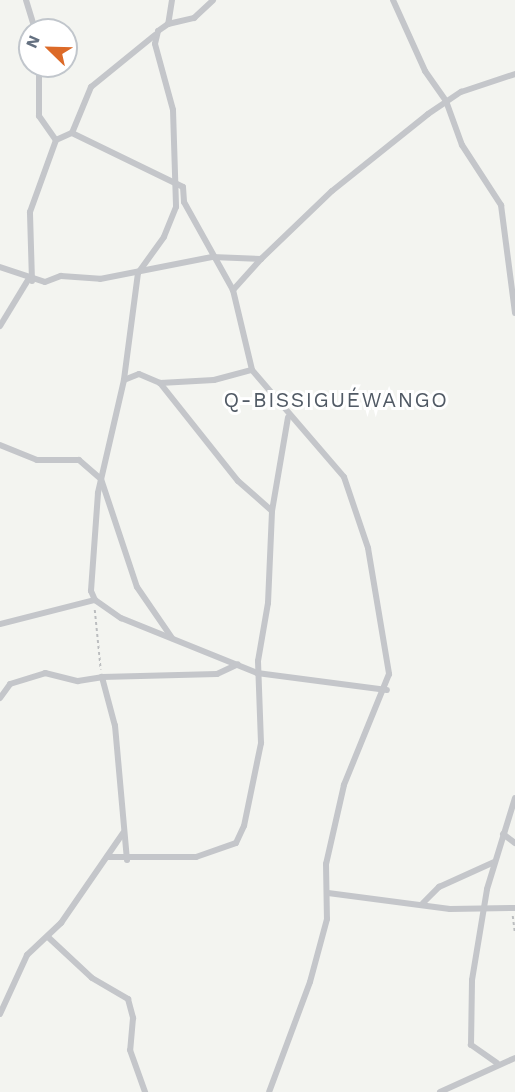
<!DOCTYPE html>
<html>
<head>
<meta charset="utf-8">
<style>
  body { margin:0 }
  #map { position:relative; width:515px; height:1092px; overflow:hidden; background:#f3f4f0; font-family:"Work Sans",sans-serif }
  div>[style] { position:absolute }
  .path>* { height:1.5px; margin-top:-0.75px; transform-origin:0; background:repeating-linear-gradient(90deg,#bbbdbf 0 3px,transparent 0 6px) }
  .minor>* { height:6px; margin:-3px; padding:0 3px; transform-origin:3px; border-radius:3px; background:#c4c6ca }
  span { translate:-50% -50%; white-space:nowrap; text-align:center; line-height:1.15; -webkit-text-stroke:6px #fff; paint-order:stroke }
  .quarter-label { font-size:21px; color:#515a65; letter-spacing:1.5px }
  .north { position:absolute; left:18px; top:18px; width:60px; height:60px; box-sizing:border-box; background:#fff; border:2px solid #c1c6cc; border-radius:50%; rotate:293deg; font-size:16px; font-weight:700; line-height:24px; text-align:center; color:#647080 }
  .north::after { content:''; display:block; margin:auto; width:21px; height:27px; background:#dc6a28; clip-path:polygon(50% 0,100% 100%,50% 72%,0 100%) }
</style>
</head>
<body>
<div id="map">
  <div class="path">
    <div style="left:95px;top:610px;width:60px;rotate:84.3deg"></div>
    <div style="left:513px;top:916px;width:16px;rotate:83deg"></div>
  </div>
  <div class="minor">
    <div style="left:26px;top:0;width:31px;rotate:73deg"></div>
    <div style="left:172px;top:0;width:24px;rotate:99deg"></div>
    <div style="left:168px;top:24px;width:12px;rotate:145deg"></div>
    <div style="left:158px;top:31px;width:13px;rotate:103deg"></div>
    <div style="left:155px;top:44px;width:68px;rotate:74.7deg"></div>
    <div style="left:173px;top:110px;width:97px;rotate:88.2deg"></div>
    <div style="left:176px;top:207px;width:32px;rotate:112deg"></div>
    <div style="left:164px;top:237px;width:44px;rotate:125.8deg"></div>
    <div style="left:138px;top:273px;width:108px;rotate:97.5deg"></div>
    <div style="left:124px;top:380px;width:116px;rotate:103deg"></div>
    <div style="left:98px;top:493px;width:98px;rotate:94.1deg"></div>
    <div style="left:91px;top:591px;width:10px;rotate:66deg"></div>
    <div style="left:95px;top:600px;width:32px;rotate:35deg"></div>
    <div style="left:121px;top:618px;width:147px;rotate:22deg"></div>
    <div style="left:257px;top:673px;width:131px;rotate:7.5deg"></div>
    <div style="left:393px;top:0;width:78px;rotate:65.7deg"></div>
    <div style="left:425px;top:71px;width:37px;rotate:55deg"></div>
    <div style="left:446px;top:101px;width:47px;rotate:70deg"></div>
    <div style="left:462px;top:145px;width:72px;rotate:57deg"></div>
    <div style="left:501px;top:205px;width:109px;rotate:82.6deg"></div>
    <div style="left:168px;top:24px;width:27px;rotate:-13deg"></div>
    <div style="left:194px;top:18px;width:26px;rotate:-43deg"></div>
    <div style="left:39px;top:66px;width:50px;rotate:90deg"></div>
    <div style="left:39px;top:116px;width:29px;rotate:55deg"></div>
    <div style="left:72px;top:133px;width:123px;rotate:25.9deg"></div>
    <div style="left:183px;top:187px;width:15px;rotate:86deg"></div>
    <div style="left:184px;top:202px;width:101px;rotate:60.9deg"></div>
    <div style="left:261px;top:259px;width:42px;rotate:132.1deg"></div>
    <div style="left:233px;top:290px;width:82px;rotate:76.6deg"></div>
    <div style="left:252px;top:370px;width:141px;rotate:49.3deg"></div>
    <div style="left:344px;top:477px;width:75px;rotate:71.3deg"></div>
    <div style="left:368px;top:548px;width:128px;rotate:80.5deg"></div>
    <div style="left:389px;top:674px;width:120px;rotate:112.1deg"></div>
    <div style="left:344px;top:785px;width:81px;rotate:102.8deg"></div>
    <div style="left:326px;top:864px;width:55px;rotate:89deg"></div>
    <div style="left:327px;top:919px;width:65px;rotate:105.1deg"></div>
    <div style="left:310px;top:982px;width:117px;rotate:110.4deg"></div>
    <div style="left:0;top:267px;width:47px;rotate:18.4deg"></div>
    <div style="left:45px;top:282px;width:17px;rotate:-21deg"></div>
    <div style="left:61px;top:276px;width:39px;rotate:4deg"></div>
    <div style="left:100px;top:279px;width:114px;rotate:-11.1deg"></div>
    <div style="left:212px;top:257px;width:49px;rotate:2.3deg"></div>
    <div style="left:261px;top:259px;width:98px;rotate:-43.8deg"></div>
    <div style="left:332px;top:191px;width:123px;rotate:-38.7deg"></div>
    <div style="left:428px;top:114px;width:40px;rotate:-34deg"></div>
    <div style="left:461px;top:92px;width:57px;rotate:-18.4deg"></div>
    <div style="left:32px;top:281px;width:69px;rotate:-91.7deg"></div>
    <div style="left:30px;top:212px;width:77px;rotate:-70.1deg"></div>
    <div style="left:56px;top:140px;width:17px;rotate:-24deg"></div>
    <div style="left:72px;top:133px;width:50px;rotate:-67.6deg"></div>
    <div style="left:91px;top:87px;width:82px;rotate:-39.1deg"></div>
    <div style="left:0;top:326px;width:54px;rotate:-58.7deg"></div>
    <div style="left:124px;top:380px;width:16px;rotate:-22deg"></div>
    <div style="left:139px;top:374px;width:23px;rotate:23deg"></div>
    <div style="left:160px;top:383px;width:125px;rotate:51.5deg"></div>
    <div style="left:238px;top:481px;width:45px;rotate:41.4deg"></div>
    <div style="left:160px;top:383px;width:54px;rotate:-3.2deg"></div>
    <div style="left:214px;top:380px;width:39px;rotate:-15deg"></div>
    <div style="left:0;top:445px;width:40px;rotate:22deg"></div>
    <div style="left:37px;top:460px;width:42px"></div>
    <div style="left:79px;top:460px;width:29px;rotate:41deg"></div>
    <div style="left:101px;top:479px;width:114px;rotate:71.6deg"></div>
    <div style="left:137px;top:587px;width:62px;rotate:55.5deg"></div>
    <div style="left:0;top:624px;width:98px;rotate:-14.2deg"></div>
    <div style="left:0;top:698px;width:17px;rotate:-54deg"></div>
    <div style="left:10px;top:684px;width:37px;rotate:-17deg"></div>
    <div style="left:45px;top:673px;width:34px;rotate:14deg"></div>
    <div style="left:78px;top:681px;width:24px;rotate:-9deg"></div>
    <div style="left:503px;top:834px;width:15px;rotate:37deg"></div>
    <div style="left:107px;top:857px;width:89px"></div>
    <div style="left:196px;top:857px;width:42px;rotate:-19.3deg"></div>
    <div style="left:236px;top:843px;width:19px;rotate:-65deg"></div>
    <div style="left:244px;top:826px;width:85px;rotate:-78.4deg"></div>
    <div style="left:261px;top:743px;width:82px;rotate:-92.1deg"></div>
    <div style="left:258px;top:661px;width:59px;rotate:-80.2deg"></div>
    <div style="left:268px;top:603px;width:92px;rotate:-87.5deg"></div>
    <div style="left:272px;top:511px;width:95px;rotate:-80.3deg"></div>
    <div style="left:127px;top:860px;width:135px;rotate:-95.1deg"></div>
    <div style="left:115px;top:726px;width:51px;rotate:-104.9deg"></div>
    <div style="left:102px;top:677px;width:115px;rotate:-1.5deg"></div>
    <div style="left:217px;top:674px;width:23px;rotate:-25deg"></div>
    <div style="left:328px;top:893px;width:123px;rotate:7.5deg"></div>
    <div style="left:450px;top:909px;width:65px;rotate:-0.9deg"></div>
    <div style="left:423px;top:903px;width:23px;rotate:-45deg"></div>
    <div style="left:439px;top:887px;width:60px;rotate:-24.4deg"></div>
    <div style="left:48px;top:937px;width:60px;rotate:43deg"></div>
    <div style="left:92px;top:978px;width:42px;rotate:30.3deg"></div>
    <div style="left:128px;top:999px;width:20px;rotate:75deg"></div>
    <div style="left:133px;top:1018px;width:32px;rotate:95deg"></div>
    <div style="left:130px;top:1050px;width:45px;rotate:70.3deg"></div>
    <div style="left:0;top:1014px;width:65px;rotate:-65.4deg"></div>
    <div style="left:27px;top:955px;width:47px;rotate:-43.3deg"></div>
    <div style="left:61px;top:923px;width:109px;rotate:-55.4deg"></div>
    <div style="left:497px;top:1063px;width:32px;rotate:-145deg"></div>
    <div style="left:471px;top:1045px;width:65px;rotate:-89.1deg"></div>
    <div style="left:472px;top:980px;width:92px;rotate:-80.6deg"></div>
    <div style="left:487px;top:889px;width:95px;rotate:-72.9deg"></div>
    <div style="left:440px;top:1092px;width:82px;rotate:-24.4deg"></div>
  </div>
  <div class="quarter-label">
    <span style="left:336px;top:400px">Q-BISSIGUÉWANGO</span>
  </div>
  <div class="north">N</div>
</div>
</body>
</html>
